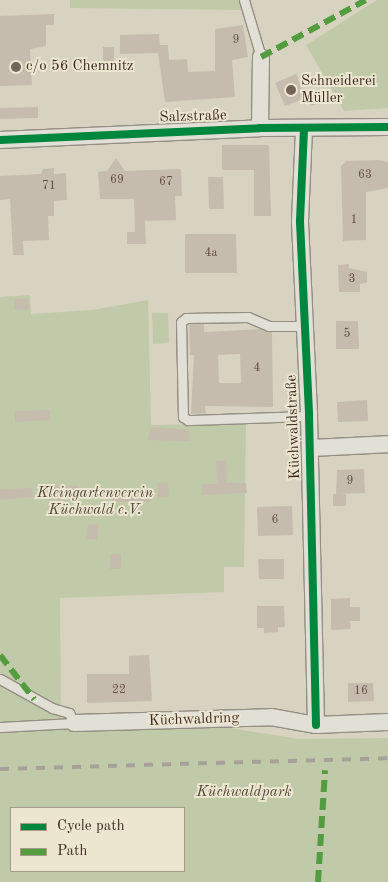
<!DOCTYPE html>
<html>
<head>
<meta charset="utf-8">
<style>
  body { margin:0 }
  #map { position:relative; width:388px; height:882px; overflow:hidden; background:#d8d3c1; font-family:"Old Standard TT",serif }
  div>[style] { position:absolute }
  .green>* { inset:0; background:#c0c9a8 }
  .building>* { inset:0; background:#c6bcad }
  .roads { filter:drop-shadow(1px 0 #948e83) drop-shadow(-1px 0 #948e83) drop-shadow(0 1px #948e83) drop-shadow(0 -1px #948e83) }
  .service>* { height:9px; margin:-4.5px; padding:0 4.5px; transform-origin:4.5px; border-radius:4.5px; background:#e1dfd6 }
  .minor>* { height:16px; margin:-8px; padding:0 8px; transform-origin:8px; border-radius:8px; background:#e1dfd6 }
  .rail>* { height:4px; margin-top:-2px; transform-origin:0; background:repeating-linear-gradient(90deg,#a6a29a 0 9px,transparent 0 18px) }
  .quiet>* { height:6px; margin-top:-3px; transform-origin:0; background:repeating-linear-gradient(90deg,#539c3f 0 12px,transparent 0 18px) }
  .cycleway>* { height:8px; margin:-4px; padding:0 4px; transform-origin:4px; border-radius:4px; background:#00873e }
  .dots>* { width:14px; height:14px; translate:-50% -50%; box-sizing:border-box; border:2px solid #ece6d1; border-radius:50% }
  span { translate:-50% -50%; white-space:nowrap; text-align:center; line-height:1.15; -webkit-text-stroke:4px #ece6d1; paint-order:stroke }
  .number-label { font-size:12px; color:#614f45 }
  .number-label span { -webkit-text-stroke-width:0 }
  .poi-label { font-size:15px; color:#3d2920 }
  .left { translate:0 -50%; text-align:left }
  .street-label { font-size:15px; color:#3d2920 }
  .park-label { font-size:15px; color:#534737; font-style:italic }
  .legend { position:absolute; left:10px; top:807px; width:175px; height:65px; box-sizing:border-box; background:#ece6d1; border:1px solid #a69a8a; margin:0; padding:6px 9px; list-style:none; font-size:15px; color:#3d2920 }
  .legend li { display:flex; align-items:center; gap:10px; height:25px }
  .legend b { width:25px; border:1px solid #a69a8a }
</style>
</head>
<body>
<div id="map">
  <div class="green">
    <div style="clip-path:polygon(70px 0,239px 0,244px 10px,70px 8px)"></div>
    <div style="clip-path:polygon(377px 0,388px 0,388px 108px,344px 111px,306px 45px)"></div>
    <div style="clip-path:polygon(evenodd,30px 295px,31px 314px,93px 310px,148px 300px,151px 425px,246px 423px,244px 567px,224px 567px,224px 592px,60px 598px,61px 722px,211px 725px,299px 739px,388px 738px,388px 882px,0 882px,0 297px,30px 295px,11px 808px,184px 808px,184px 871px,11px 871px,11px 808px)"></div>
    <div style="clip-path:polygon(152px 313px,168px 313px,169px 343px,153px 344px)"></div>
  </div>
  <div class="building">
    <div style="clip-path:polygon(54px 14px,54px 25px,46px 25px,46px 46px,30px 49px,32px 85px,0 86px,0 16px)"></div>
    <div style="clip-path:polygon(243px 25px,248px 57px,232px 60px,235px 97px,165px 102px,158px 53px,120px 54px,120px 35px,159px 34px,160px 45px,168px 45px,169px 60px,187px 59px,188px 72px,215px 71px,215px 29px)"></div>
    <div style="clip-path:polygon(103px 47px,114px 47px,114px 64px,103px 63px)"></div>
    <div style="clip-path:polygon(296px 74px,306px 98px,285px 106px,275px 83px)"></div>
    <div style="clip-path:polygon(318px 90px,323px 102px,311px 106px,306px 94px)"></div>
    <div style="clip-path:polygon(38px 107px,38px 118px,0 119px,0 108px)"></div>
    <div style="clip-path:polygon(222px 145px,269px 145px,271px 216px,254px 216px,254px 170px,222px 170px)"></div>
    <div style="clip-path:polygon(116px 158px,125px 171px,181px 169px,182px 196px,175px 196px,176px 220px,145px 221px,146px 244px,127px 244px,127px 232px,135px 232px,134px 199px,100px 199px,98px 172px,107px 171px)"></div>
    <div style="clip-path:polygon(378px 160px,388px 162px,388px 188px,366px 192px,366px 240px,343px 241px,341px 166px,346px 161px)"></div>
    <div style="clip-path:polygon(54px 168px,54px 174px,66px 173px,67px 200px,54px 201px,54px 216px,48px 216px,49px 240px,23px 241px,24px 255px,13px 255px,10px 199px,0 200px,0 176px,41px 174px,43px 169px)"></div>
    <div style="clip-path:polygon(208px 177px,223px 177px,224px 209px,209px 209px)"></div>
    <div style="clip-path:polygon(185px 234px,236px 234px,237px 273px,185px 273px)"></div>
    <div style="clip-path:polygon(349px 264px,349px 268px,367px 272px,367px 283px,360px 284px,360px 292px,339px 292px,338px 265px)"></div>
    <div style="clip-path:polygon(28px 298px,29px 309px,14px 310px,14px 299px)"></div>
    <div style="clip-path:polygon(336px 321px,358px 321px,359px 349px,336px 349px)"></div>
    <div style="clip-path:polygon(evenodd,189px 324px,204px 324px,204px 332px,261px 329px,272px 332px,273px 407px,205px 406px,206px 413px,191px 414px,194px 355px,190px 355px,189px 324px,240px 354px,241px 383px,219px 383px,218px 355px,240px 354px)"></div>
    <div style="clip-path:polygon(367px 400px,368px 421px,338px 422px,337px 402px)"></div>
    <div style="clip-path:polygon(50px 410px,50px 420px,15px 422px,15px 411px)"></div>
    <div style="clip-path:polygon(152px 427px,189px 430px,190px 441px,147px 440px)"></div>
    <div style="clip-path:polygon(226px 460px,227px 483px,246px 483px,247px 493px,202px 495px,202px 484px,217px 484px,216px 461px)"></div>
    <div style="clip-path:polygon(364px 469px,365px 493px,336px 494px,337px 470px)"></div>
    <div style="clip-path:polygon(168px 482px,169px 497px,158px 498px,157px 483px)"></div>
    <div style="clip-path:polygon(49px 485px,79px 486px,78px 498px,49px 500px)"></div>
    <div style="clip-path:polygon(32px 488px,33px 497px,0 500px,0 489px)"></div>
    <div style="clip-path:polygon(112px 492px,150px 492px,150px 502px,112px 502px)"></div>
    <div style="clip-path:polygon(333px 494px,346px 494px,346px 506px,333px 506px)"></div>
    <div style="clip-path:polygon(292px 506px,293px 535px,258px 536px,257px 507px)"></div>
    <div style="clip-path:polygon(88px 524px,99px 525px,97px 540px,87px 539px)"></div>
    <div style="clip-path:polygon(110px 554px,121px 554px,121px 569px,110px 569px)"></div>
    <div style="clip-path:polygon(258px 559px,284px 559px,284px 579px,259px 579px)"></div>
    <div style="clip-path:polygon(350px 598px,350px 607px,360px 607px,360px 621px,350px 621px,351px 629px,331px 630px,331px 599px)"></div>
    <div style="clip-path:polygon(257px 606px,284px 606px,285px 627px,278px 627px,278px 632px,264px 633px,264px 628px,257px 628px)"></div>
    <div style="clip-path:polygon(149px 655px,152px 701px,87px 703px,87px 674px,129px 674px,129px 656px)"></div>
    <div style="clip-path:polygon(348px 683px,373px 683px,374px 701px,348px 702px)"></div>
  </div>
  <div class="roads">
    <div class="service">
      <div style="left:244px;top:0;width:59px;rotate:73.4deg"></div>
      <div style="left:303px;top:326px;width:34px;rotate:180deg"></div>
      <div style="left:269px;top:326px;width:23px;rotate:-157deg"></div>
      <div style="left:248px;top:317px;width:62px;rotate:179.1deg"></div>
      <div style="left:186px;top:318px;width:6px;rotate:141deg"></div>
      <div style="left:181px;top:322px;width:95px;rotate:88.8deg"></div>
      <div style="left:183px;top:417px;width:6px;rotate:31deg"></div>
      <div style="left:188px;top:420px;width:121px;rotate:-1.9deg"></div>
      <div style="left:0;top:679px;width:60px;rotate:29.1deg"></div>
      <div style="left:52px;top:708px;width:18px;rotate:16deg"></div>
      <div style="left:69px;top:713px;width:11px;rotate:63deg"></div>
      <div style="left:74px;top:723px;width:74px;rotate:176.9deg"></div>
    </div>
    <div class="minor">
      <div style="left:260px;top:128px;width:71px;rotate:-89.2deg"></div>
      <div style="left:304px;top:129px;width:93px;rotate:92.5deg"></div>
      <div style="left:300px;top:222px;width:194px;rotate:87.3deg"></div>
      <div style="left:309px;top:416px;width:309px;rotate:88.7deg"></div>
      <div style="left:0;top:140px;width:260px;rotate:-2.6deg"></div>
      <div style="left:260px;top:128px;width:128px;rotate:-0.4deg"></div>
      <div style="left:310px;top:448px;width:78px;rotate:-2.9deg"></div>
      <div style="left:74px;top:723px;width:197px;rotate:-1.7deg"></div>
      <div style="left:271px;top:717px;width:46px;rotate:10.1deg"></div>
      <div style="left:316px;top:725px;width:72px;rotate:-2.4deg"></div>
    </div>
  </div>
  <div class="rail">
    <div style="left:0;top:769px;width:388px;rotate:-1.6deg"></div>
  </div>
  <div class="quiet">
    <div style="left:261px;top:57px;width:119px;rotate:-28.5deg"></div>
    <div style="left:0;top:655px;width:56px;rotate:52.3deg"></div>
    <div style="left:318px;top:882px;width:112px;rotate:-86.4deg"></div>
  </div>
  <div class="cycleway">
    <div style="left:304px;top:129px;width:93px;rotate:92.5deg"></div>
    <div style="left:300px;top:222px;width:194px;rotate:87.3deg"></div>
    <div style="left:309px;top:416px;width:309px;rotate:88.7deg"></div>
    <div style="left:0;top:140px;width:260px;rotate:-2.6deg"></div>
    <div style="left:260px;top:128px;width:128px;rotate:-0.4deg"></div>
  </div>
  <div class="dots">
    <div style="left:16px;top:67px;background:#736458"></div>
    <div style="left:291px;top:90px;background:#736458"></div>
  </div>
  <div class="number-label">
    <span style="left:236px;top:41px">9</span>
    <span style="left:365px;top:176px">63</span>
    <span style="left:117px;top:181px">69</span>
    <span style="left:166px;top:183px">67</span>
    <span style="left:49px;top:187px">71</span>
    <span style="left:354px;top:221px">1</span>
    <span style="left:211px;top:254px">4a</span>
    <span style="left:352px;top:280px">3</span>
    <span style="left:347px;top:335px">5</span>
    <span style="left:257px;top:369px">4</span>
    <span style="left:350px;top:482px">9</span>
    <span style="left:275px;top:521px">6</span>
    <span style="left:119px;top:691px">22</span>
    <span style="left:361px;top:692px">16</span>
  </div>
  <div class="poi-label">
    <span class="left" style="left:26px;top:67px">c/o 56 Chemnitz</span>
    <span class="left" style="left:301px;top:90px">Schneiderei<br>Müller</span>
  </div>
  <div class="street-label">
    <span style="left:193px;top:117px;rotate:-2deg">Salzstraße</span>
    <span style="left:294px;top:427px;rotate:-92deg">Küchwaldstraße</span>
    <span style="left:194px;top:720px;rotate:-2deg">Küchwaldring</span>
  </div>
  <div class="park-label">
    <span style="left:95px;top:502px">Kleingartenverein<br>Küchwald e.V.</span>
    <span style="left:244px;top:793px">Küchwaldpark</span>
  </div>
  <ul class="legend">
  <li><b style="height:6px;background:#00873e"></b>Cycle path</li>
  <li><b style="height:6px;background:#539c3f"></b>Path</li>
  </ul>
</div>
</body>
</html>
